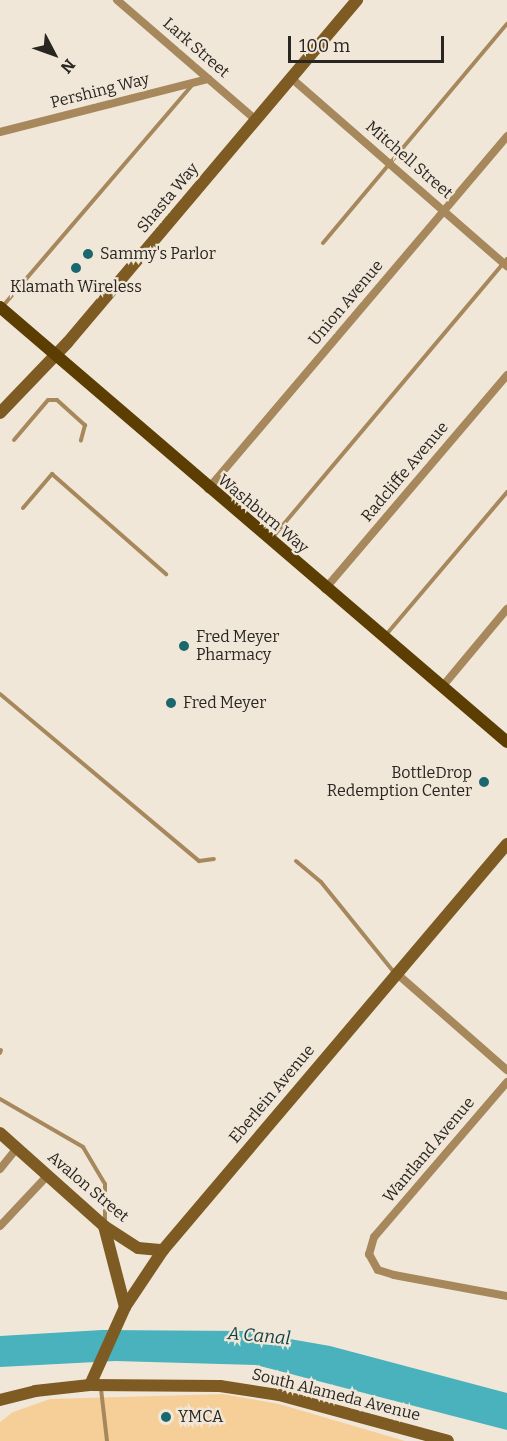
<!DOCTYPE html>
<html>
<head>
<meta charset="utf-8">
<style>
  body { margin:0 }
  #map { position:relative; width:507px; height:1441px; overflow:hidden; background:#f1e7d9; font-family:Bitter,serif }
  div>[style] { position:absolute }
  .green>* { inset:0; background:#f6cf98 }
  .water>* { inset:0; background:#49b2bc }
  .lane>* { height:4px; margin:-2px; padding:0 2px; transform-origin:2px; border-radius:2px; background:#a6885c }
  .street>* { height:8px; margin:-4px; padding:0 4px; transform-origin:4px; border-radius:4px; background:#a6885c }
  .secondary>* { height:12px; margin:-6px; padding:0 6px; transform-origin:6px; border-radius:6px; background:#7e5b23 }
  .primary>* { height:12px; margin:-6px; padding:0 6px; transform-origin:6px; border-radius:6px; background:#5c3d02 }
  .dots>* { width:16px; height:16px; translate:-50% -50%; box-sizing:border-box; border:3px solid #f1e7d9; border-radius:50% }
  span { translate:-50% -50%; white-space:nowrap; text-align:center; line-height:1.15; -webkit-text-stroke:4.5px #f1e7d9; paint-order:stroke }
  .street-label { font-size:16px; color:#292520 }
  .poi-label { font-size:16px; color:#292520 }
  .left { translate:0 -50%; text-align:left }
  .right { translate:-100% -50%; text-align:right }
  .water-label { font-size:18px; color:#0e3f43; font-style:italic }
  .north { position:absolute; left:24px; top:24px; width:60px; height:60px; -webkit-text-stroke:4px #f1e7d9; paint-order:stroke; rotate:131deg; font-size:16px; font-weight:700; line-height:24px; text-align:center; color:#292520 }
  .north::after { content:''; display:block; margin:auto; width:21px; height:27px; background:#292520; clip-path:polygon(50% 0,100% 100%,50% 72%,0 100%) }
  .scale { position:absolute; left:288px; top:36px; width:156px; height:27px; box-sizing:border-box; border:3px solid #292520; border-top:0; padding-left:8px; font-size:18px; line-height:21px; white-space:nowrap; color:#292520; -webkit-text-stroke:4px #f1e7d9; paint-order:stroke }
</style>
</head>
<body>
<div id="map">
  <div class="green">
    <div style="clip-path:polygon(223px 1394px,279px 1404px,405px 1441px,0 1441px,0 1422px,13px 1412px,50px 1399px)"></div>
  </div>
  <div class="water">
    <div style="clip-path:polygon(102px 1330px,244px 1331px,330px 1346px,507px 1393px,507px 1430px,256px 1365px,115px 1361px,0 1367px,0 1336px)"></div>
  </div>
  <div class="lane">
    <div style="left:323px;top:243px;width:286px;rotate:-50deg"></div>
    <div style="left:2px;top:307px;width:292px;rotate:-49.4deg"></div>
    <div style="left:14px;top:440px;width:52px;rotate:-49.6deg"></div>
    <div style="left:48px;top:400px;width:9px"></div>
    <div style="left:57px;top:400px;width:38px;rotate:42deg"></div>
    <div style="left:85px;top:425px;width:16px;rotate:105deg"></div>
    <div style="left:23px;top:508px;width:45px;rotate:-49.5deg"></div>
    <div style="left:52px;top:474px;width:152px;rotate:41.3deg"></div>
    <div style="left:272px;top:538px;width:365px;rotate:-49.9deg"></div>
    <div style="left:385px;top:636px;width:189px;rotate:-49.7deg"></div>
    <div style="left:0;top:694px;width:260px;rotate:40deg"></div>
    <div style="left:199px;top:861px;width:15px;rotate:-8deg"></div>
    <div style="left:296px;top:861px;width:33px;rotate:40deg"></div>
    <div style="left:321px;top:882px;width:116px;rotate:51deg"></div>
    <div style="left:0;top:1053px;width:3px;rotate:-72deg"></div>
    <div style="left:0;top:1099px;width:96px;rotate:30deg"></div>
    <div style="left:83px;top:1147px;width:43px;rotate:59.3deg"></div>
    <div style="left:105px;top:1184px;width:38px;rotate:90deg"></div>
    <div style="left:101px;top:1389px;width:52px;rotate:83.4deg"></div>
  </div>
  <div class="street">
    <div style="left:117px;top:0;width:182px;rotate:40.8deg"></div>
    <div style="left:290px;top:77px;width:288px;rotate:41.1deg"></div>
    <div style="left:0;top:132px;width:215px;rotate:-14.3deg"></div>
    <div style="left:208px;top:489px;width:463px;rotate:-49.7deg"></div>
    <div style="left:325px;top:589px;width:281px;rotate:-49.6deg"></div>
    <div style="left:442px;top:687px;width:102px;rotate:-50.2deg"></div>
    <div style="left:395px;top:972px;width:149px;rotate:41.2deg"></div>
    <div style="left:507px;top:1082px;width:204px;rotate:130.6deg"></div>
    <div style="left:374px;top:1237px;width:18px;rotate:106deg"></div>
    <div style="left:369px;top:1254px;width:18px;rotate:61deg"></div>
    <div style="left:378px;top:1270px;width:17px;rotate:17deg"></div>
    <div style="left:394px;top:1275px;width:115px;rotate:10.5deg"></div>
    <div style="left:0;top:1169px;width:27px;rotate:-51deg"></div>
    <div style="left:0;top:1226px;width:70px;rotate:-46.7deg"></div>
  </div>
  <div class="secondary">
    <div style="left:0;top:413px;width:98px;rotate:-46.2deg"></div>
    <div style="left:68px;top:342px;width:448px;rotate:-49.8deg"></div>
    <div style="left:0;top:1133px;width:140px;rotate:41.8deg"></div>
    <div style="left:104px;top:1226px;width:40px;rotate:32.9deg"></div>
    <div style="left:138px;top:1248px;width:25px;rotate:5deg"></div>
    <div style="left:104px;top:1226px;width:84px;rotate:75.5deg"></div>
    <div style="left:90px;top:1385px;width:85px;rotate:-65.8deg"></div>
    <div style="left:125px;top:1307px;width:69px;rotate:-56.3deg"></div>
    <div style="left:163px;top:1250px;width:532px;rotate:-49.73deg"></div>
    <div style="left:0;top:1400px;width:36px;rotate:-14deg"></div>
    <div style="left:35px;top:1391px;width:55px;rotate:-6.2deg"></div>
    <div style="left:90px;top:1385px;width:130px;rotate:0.4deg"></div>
    <div style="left:220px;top:1386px;width:60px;rotate:8.7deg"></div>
    <div style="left:279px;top:1395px;width:175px;rotate:15.2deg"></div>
  </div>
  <div class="primary">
    <div style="left:0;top:307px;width:668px;rotate:40.63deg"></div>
  </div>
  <div class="dots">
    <div style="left:88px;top:254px;background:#1a676e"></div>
    <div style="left:76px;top:268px;background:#1a676e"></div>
    <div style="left:184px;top:646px;background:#1a676e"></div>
    <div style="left:171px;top:703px;background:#1a676e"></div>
    <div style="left:484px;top:782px;background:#1a676e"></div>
    <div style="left:166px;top:1417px;background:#1a676e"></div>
  </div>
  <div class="street-label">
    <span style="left:196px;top:48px;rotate:41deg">Lark Street</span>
    <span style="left:100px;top:91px;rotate:-14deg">Pershing Way</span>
    <span style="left:409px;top:160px;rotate:41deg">Mitchell Street</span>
    <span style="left:168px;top:198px;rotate:-50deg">Shasta Way</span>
    <span style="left:346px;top:303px;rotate:-50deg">Union Avenue</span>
    <span style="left:405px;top:472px;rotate:-50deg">Radcliffe Avenue</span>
    <span style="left:263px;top:514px;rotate:40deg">Washburn Way</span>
    <span style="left:272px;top:1094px;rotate:-50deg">Eberlein Avenue</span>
    <span style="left:429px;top:1150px;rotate:-50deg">Wantland Avenue</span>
    <span style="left:88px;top:1187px;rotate:40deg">Avalon Street</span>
    <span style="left:336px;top:1395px;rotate:14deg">South Alameda Avenue</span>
  </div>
  <div class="poi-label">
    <span class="left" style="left:100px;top:254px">Sammy's Parlor</span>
    <span style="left:76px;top:287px">Klamath Wireless</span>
    <span class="left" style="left:196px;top:646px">Fred Meyer<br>Pharmacy</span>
    <span class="left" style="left:183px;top:703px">Fred Meyer</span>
    <span class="right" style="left:472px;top:782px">BottleDrop<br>Redemption Center</span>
    <span class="left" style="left:178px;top:1417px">YMCA</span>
  </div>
  <div class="water-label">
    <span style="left:259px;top:1336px;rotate:5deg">A Canal</span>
  </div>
  <div class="north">N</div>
  <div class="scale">100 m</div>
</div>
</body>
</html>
